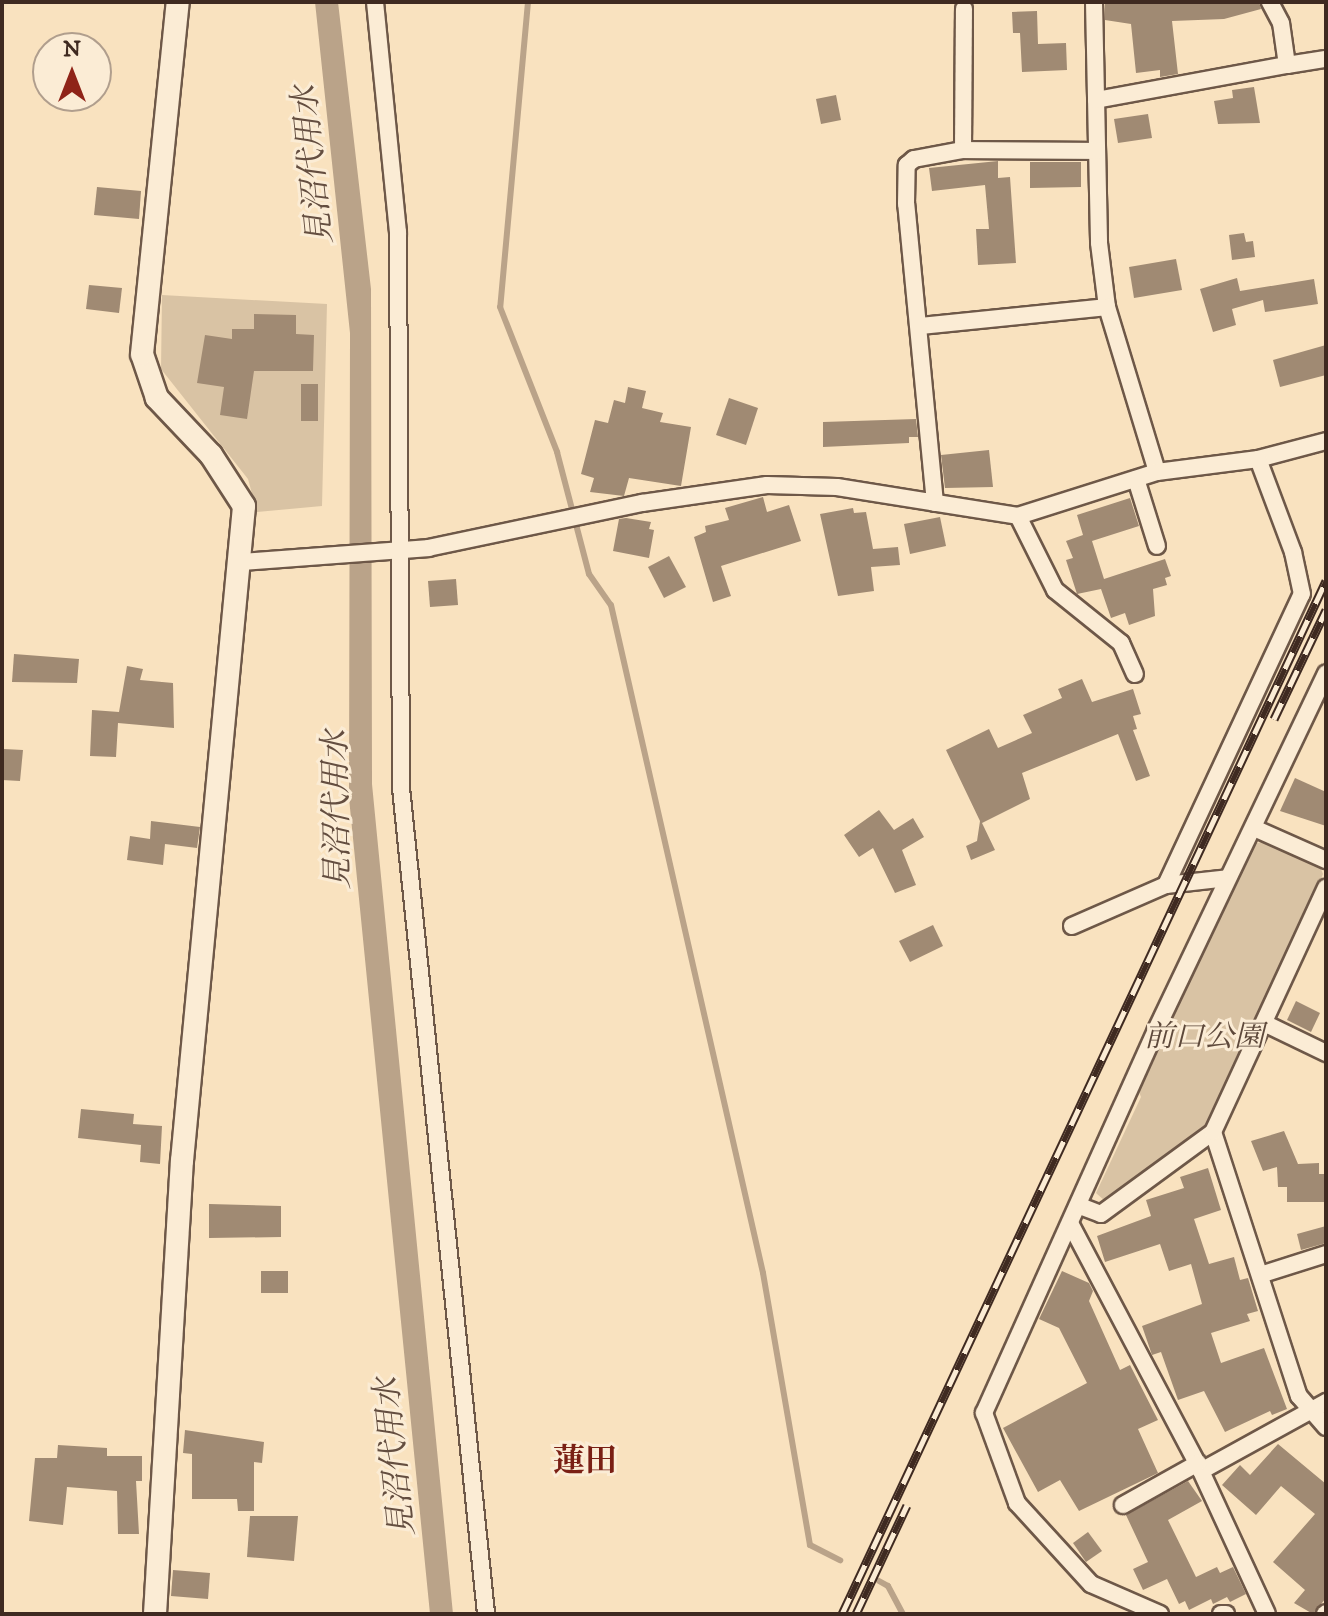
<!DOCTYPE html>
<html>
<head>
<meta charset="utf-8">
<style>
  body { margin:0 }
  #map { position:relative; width:1328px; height:1616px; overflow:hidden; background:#f9e2bf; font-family:"IM FELL DW Pica","Noto Serif JP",serif }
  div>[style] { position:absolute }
  .green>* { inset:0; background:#d9c3a4 }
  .water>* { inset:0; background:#baa389 }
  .stream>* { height:6px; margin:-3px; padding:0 3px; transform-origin:3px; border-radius:3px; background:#baa389 }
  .building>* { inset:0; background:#a08a73 }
  .roads { filter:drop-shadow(2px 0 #6e5848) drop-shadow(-2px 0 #6e5848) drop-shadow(0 2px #6e5848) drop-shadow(0 -2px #6e5848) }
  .street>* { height:16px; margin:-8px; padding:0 8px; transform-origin:8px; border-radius:8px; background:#fbecd5 }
  .secondary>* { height:22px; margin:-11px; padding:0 11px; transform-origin:11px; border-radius:11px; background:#fbecd5 }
  .rail>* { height:9px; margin-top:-4.5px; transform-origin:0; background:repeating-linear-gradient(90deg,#fbecd5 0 18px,#3f2a21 0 36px); box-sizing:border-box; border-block:2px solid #3f2a21 }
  span { translate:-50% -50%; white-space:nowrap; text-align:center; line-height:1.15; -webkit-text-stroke:6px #fbecd5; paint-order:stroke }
  .park-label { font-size:30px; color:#5e493b; font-style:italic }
  .water-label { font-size:32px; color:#644e40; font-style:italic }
  .neighbourhood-label { font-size:32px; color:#7a1f14; font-weight:700 }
  .frame { position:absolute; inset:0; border:4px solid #3f2a21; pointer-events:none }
  .north { position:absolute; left:32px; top:32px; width:80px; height:80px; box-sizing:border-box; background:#fbecd5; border:2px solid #b09e8d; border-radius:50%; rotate:0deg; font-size:22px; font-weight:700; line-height:32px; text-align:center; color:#3f2a21 }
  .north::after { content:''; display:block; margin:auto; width:28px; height:36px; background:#8f2418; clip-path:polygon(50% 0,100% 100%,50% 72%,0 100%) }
</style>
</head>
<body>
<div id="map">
  <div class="green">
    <div style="clip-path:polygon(162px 295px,327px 304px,322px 506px,257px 512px,248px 479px,161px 369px)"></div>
    <div style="clip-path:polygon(1266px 841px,1318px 862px,1323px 874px,1206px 1128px,1105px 1201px,1096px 1193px,1141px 1097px,1137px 1087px,1249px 845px)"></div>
  </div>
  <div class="water">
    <div style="clip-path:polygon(315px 2px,338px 2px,371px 289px,372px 784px,453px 1614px,430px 1614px,349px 798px,350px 333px)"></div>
  </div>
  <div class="stream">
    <div style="left:528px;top:2px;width:306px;rotate:95.2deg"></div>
    <div style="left:500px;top:307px;width:156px;rotate:68.5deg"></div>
    <div style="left:557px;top:452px;width:126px;rotate:75.3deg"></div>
    <div style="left:589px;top:574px;width:38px;rotate:55deg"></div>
    <div style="left:611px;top:605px;width:685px;rotate:77.18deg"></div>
    <div style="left:763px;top:1273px;width:276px;rotate:80.2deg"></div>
    <div style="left:810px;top:1545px;width:34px;rotate:27deg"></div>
    <div style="left:879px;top:1581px;width:10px;rotate:29deg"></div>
    <div style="left:888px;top:1586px;width:32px;rotate:62deg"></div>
  </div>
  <div class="building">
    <div style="clip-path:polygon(1105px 2px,1259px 2px,1261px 9px,1224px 19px,1172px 21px,1178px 74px,1160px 77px,1160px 70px,1136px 73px,1131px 24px,1105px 20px)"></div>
    <div style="clip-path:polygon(1037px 11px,1038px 44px,1066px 43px,1067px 70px,1022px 72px,1020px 33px,1013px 33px,1012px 12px)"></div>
    <div style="clip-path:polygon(1254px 87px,1260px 123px,1218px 124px,1214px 101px,1233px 98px,1232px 90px)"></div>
    <div style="clip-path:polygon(836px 95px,841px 120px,821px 124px,816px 99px)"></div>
    <div style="clip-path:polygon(1148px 114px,1152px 138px,1118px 143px,1114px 119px)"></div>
    <div style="clip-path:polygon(998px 161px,998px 178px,1010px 177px,1016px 263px,978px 265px,976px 229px,989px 229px,985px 185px,932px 191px,929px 168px)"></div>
    <div style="clip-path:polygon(1030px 162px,1081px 162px,1081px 187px,1030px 188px)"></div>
    <div style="clip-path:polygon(97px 187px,141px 191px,139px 219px,94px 215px)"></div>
    <div style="clip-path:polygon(1244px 233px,1246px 242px,1253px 241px,1255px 257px,1232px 260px,1229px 235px)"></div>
    <div style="clip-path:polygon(1176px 259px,1182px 290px,1134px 298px,1129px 267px)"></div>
    <div style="clip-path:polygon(1237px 278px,1240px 291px,1314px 279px,1318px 304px,1265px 312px,1263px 300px,1232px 309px,1236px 325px,1213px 332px,1200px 289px)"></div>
    <div style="clip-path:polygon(89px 285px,122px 288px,119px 313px,86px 309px)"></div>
    <div style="clip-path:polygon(254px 314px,296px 315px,296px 334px,314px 335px,313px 371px,254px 371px,247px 419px,220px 415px,224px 387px,197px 383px,205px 335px,232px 339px,232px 329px,254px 329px)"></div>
    <div style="clip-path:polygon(1326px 345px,1326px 375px,1280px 387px,1273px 360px)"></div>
    <div style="clip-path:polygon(301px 384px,318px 384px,318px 421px,301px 421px)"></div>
    <div style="clip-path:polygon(628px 387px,646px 391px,642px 408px,663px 413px,660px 422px,691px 427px,681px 486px,629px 478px,624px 496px,590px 492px,594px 478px,581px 474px,595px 420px,608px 423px,614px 400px,625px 403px)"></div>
    <div style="clip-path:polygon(729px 398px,758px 408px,746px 445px,716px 435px)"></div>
    <div style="clip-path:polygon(916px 419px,918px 437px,909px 437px,909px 443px,823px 447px,823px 422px)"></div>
    <div style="clip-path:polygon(989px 450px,993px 487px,945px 488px,941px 455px)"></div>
    <div style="clip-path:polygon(763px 497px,767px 512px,789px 505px,801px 541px,721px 566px,731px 596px,713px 602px,694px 537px,706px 532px,705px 526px,729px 520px,725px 508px)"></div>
    <div style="clip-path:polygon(1130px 498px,1139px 526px,1092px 541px,1104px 579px,1165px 559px,1171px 576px,1165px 578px,1167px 585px,1153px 589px,1155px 616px,1129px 625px,1125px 613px,1111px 618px,1101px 589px,1077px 594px,1066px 560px,1073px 558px,1066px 541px,1083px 535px,1077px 515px)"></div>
    <div style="clip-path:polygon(853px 508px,854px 513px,866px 512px,873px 549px,898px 547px,900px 565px,871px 567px,874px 591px,838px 596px,820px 514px)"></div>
    <div style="clip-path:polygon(940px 517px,946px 546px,910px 554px,904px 524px)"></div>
    <div style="clip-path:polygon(626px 518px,651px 522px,649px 529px,654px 530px,649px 558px,613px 551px,619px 519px)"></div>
    <div style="clip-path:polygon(669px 556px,686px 587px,664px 598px,648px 567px)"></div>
    <div style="clip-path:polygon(456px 579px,458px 605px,430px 607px,428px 581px)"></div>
    <div style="clip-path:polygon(14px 654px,79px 659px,77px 683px,12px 682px)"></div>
    <div style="clip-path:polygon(127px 666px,143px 669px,140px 680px,173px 683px,174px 728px,118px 723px,116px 757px,90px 756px,92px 710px,119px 712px)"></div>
    <div style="clip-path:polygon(1082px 679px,1092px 702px,1133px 689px,1141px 714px,1133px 716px,1137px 729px,1133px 730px,1150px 776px,1136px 781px,1118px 734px,1022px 773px,1030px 799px,982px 823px,995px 850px,971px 860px,966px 846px,977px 841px,980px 821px,946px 750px,989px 729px,998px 748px,1032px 733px,1023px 715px,1062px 698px,1058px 689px)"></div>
    <div style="clip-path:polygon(4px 749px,23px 750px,20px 781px,2px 780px)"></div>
    <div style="clip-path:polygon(1295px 778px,1326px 792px,1326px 826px,1280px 811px)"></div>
    <div style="clip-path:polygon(879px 810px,894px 830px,913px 818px,924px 837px,902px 850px,916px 885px,895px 893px,873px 848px,859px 857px,844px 835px)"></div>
    <div style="clip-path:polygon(151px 821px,200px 827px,197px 848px,165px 844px,163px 865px,127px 860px,130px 836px,150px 839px)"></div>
    <div style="clip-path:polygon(933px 925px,943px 946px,910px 962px,899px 941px)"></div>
    <div style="clip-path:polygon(1296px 1001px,1320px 1013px,1311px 1032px,1287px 1020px)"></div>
    <div style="clip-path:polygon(81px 1109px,134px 1114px,133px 1124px,162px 1126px,160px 1164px,140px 1162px,141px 1145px,78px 1138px)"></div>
    <div style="clip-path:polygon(1284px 1131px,1298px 1164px,1319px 1163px,1319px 1174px,1326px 1174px,1326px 1202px,1287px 1202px,1287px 1187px,1278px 1187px,1277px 1167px,1263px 1171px,1251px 1141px)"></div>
    <div style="clip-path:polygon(1208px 1168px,1221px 1210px,1194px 1219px,1209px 1264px,1234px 1257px,1240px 1280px,1248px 1278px,1258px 1311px,1247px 1314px,1250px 1321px,1211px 1333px,1221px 1363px,1264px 1348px,1287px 1409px,1272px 1415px,1270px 1411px,1225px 1432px,1204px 1391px,1178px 1400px,1161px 1352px,1152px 1355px,1142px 1326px,1202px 1304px,1191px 1264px,1169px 1271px,1160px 1244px,1105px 1262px,1097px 1236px,1151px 1216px,1146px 1200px,1184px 1188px,1180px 1177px)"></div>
    <div style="clip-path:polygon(209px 1204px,281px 1206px,281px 1237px,209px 1238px)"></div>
    <div style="clip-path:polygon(1326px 1226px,1326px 1243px,1301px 1250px,1297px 1234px)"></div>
    <div style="clip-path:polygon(261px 1271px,288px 1271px,288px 1293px,261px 1293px)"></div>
    <div style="clip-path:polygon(1062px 1271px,1089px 1283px,1093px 1291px,1089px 1301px,1120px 1370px,1130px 1365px,1158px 1420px,1138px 1429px,1158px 1473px,1079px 1511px,1060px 1480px,1038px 1492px,1003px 1428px,1087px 1383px,1059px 1328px,1039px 1319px)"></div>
    <div style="clip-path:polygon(185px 1430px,264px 1442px,262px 1463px,254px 1462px,254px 1511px,238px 1511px,237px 1499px,192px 1499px,192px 1454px,183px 1453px)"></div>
    <div style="clip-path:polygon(1278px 1444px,1326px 1484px,1326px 1598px,1313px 1614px,1294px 1603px,1305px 1590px,1273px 1562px,1315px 1514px,1281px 1486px,1256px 1515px,1222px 1485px,1240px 1465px,1250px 1475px)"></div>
    <div style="clip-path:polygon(58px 1445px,107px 1448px,107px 1456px,142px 1456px,142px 1481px,136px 1481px,139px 1534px,118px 1534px,117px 1491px,67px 1487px,63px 1525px,29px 1521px,35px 1458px,57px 1458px)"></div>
    <div style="clip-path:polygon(1188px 1481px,1202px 1501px,1168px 1520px,1196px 1577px,1217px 1567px,1220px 1573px,1233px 1567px,1246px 1594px,1230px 1602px,1227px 1597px,1213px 1604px,1211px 1599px,1189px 1610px,1185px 1601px,1179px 1604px,1167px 1579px,1143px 1590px,1133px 1569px,1148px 1562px,1126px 1515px)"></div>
    <div style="clip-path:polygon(250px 1516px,298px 1516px,294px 1561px,247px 1557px)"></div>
    <div style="clip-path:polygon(1088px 1532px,1102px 1551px,1086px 1562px,1073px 1543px)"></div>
    <div style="clip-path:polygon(173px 1570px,210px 1573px,208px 1599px,171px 1596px)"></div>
  </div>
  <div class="roads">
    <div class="street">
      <div style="left:375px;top:2px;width:231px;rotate:84.3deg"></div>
      <div style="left:398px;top:232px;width:556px;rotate:89.69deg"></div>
      <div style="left:401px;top:788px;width:830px;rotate:84.12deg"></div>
      <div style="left:1094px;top:2px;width:241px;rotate:88.8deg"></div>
      <div style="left:1099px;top:243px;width:64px;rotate:82.9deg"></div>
      <div style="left:1107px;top:307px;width:172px;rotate:73.1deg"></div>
      <div style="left:1287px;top:65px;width:39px;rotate:-9deg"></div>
      <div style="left:1096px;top:100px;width:194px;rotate:-10.4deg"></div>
      <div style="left:1287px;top:65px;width:42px;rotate:-98.1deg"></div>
      <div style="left:1281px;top:23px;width:24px;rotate:-118deg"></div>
      <div style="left:963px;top:150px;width:141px;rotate:-89.6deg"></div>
      <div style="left:921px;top:326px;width:187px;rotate:-5.8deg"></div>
      <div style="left:1136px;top:479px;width:70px;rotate:72.6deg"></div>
      <div style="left:935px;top:503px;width:300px;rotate:-95.5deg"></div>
      <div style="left:906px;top:204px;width:39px;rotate:-89deg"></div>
      <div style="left:907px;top:165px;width:9px;rotate:-41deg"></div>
      <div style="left:914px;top:159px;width:50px;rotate:-10.4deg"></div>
      <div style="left:963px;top:150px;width:134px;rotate:0.4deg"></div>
      <div style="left:1018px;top:516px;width:83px;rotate:63.4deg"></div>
      <div style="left:1055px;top:590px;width:85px;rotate:38.8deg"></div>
      <div style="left:1121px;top:643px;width:34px;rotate:66deg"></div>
      <div style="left:243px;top:562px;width:186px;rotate:-4.3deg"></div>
      <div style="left:428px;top:548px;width:219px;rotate:-11.9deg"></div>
      <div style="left:642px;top:503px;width:126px;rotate:-8.2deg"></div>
      <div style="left:767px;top:485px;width:70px;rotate:1.6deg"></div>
      <div style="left:837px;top:487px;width:183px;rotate:9.1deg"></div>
      <div style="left:1018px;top:516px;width:146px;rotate:-17.6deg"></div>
      <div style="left:1157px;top:472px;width:102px;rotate:-7.3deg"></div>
      <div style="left:1258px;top:459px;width:70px;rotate:-14.8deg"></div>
      <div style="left:1254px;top:828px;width:79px;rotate:24deg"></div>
      <div style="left:1166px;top:885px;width:321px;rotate:-65deg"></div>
      <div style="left:1302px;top:594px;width:43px;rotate:-102.1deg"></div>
      <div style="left:1293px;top:552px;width:99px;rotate:-110.6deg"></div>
      <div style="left:1072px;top:926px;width:103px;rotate:-23.6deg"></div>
      <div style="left:1166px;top:885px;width:62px;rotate:-6.4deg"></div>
      <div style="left:1266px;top:1024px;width:67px;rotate:25.8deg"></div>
      <div style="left:1213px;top:1132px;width:278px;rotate:72deg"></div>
      <div style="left:1299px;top:1396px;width:41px;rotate:48.9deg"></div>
      <div style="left:1080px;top:1206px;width:22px;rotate:21deg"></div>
      <div style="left:1101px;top:1214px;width:139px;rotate:-36.2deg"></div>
      <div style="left:1213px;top:1132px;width:269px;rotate:-65.2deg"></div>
      <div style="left:1071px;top:1225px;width:278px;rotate:62.1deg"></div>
      <div style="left:1201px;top:1471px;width:157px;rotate:65.2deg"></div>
      <div style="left:1260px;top:1275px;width:69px;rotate:-17.7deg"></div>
      <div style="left:1201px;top:1471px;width:143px;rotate:-28.9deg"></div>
      <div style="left:1123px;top:1505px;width:86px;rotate:-29.2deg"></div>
      <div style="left:1160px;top:1614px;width:75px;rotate:-156.5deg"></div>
      <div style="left:1091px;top:1584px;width:110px;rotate:-132.4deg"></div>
      <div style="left:1017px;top:1503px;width:96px;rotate:-110.1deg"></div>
      <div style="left:984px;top:1413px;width:420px;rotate:-65.8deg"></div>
      <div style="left:1156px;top:1030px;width:395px;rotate:-64.5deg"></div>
      <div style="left:1221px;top:1614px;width:5px"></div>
      <div style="left:1325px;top:1614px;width:1px;rotate:-45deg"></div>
    </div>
    <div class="secondary">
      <div style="left:155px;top:1614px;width:454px;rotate:-86.6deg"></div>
      <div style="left:182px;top:1161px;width:658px;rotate:-84.59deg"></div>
      <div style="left:244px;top:506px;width:61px;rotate:-122.9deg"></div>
      <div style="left:211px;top:455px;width:79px;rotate:-133.5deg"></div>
      <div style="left:157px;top:398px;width:46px;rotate:-108.8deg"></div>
      <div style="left:142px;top:354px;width:354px;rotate:-84.2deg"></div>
    </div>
  </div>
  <div class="rail">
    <div style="left:1274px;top:719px;width:121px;rotate:-64.5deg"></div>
    <div style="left:842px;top:1614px;width:1141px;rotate:-64.9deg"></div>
    <div style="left:856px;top:1614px;width:120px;rotate:-64.9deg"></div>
  </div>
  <div class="park-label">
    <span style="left:1204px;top:1038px">前口公園</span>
  </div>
  <div class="water-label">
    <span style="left:314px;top:165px;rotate:-96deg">見沼代用水</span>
    <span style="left:338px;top:810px;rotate:-91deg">見沼代用水</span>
    <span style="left:396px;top:1457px;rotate:-96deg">見沼代用水</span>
  </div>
  <div class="neighbourhood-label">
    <span style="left:585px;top:1462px">蓮田</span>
  </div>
  <div class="frame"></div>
  <div class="north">N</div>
</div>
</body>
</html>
